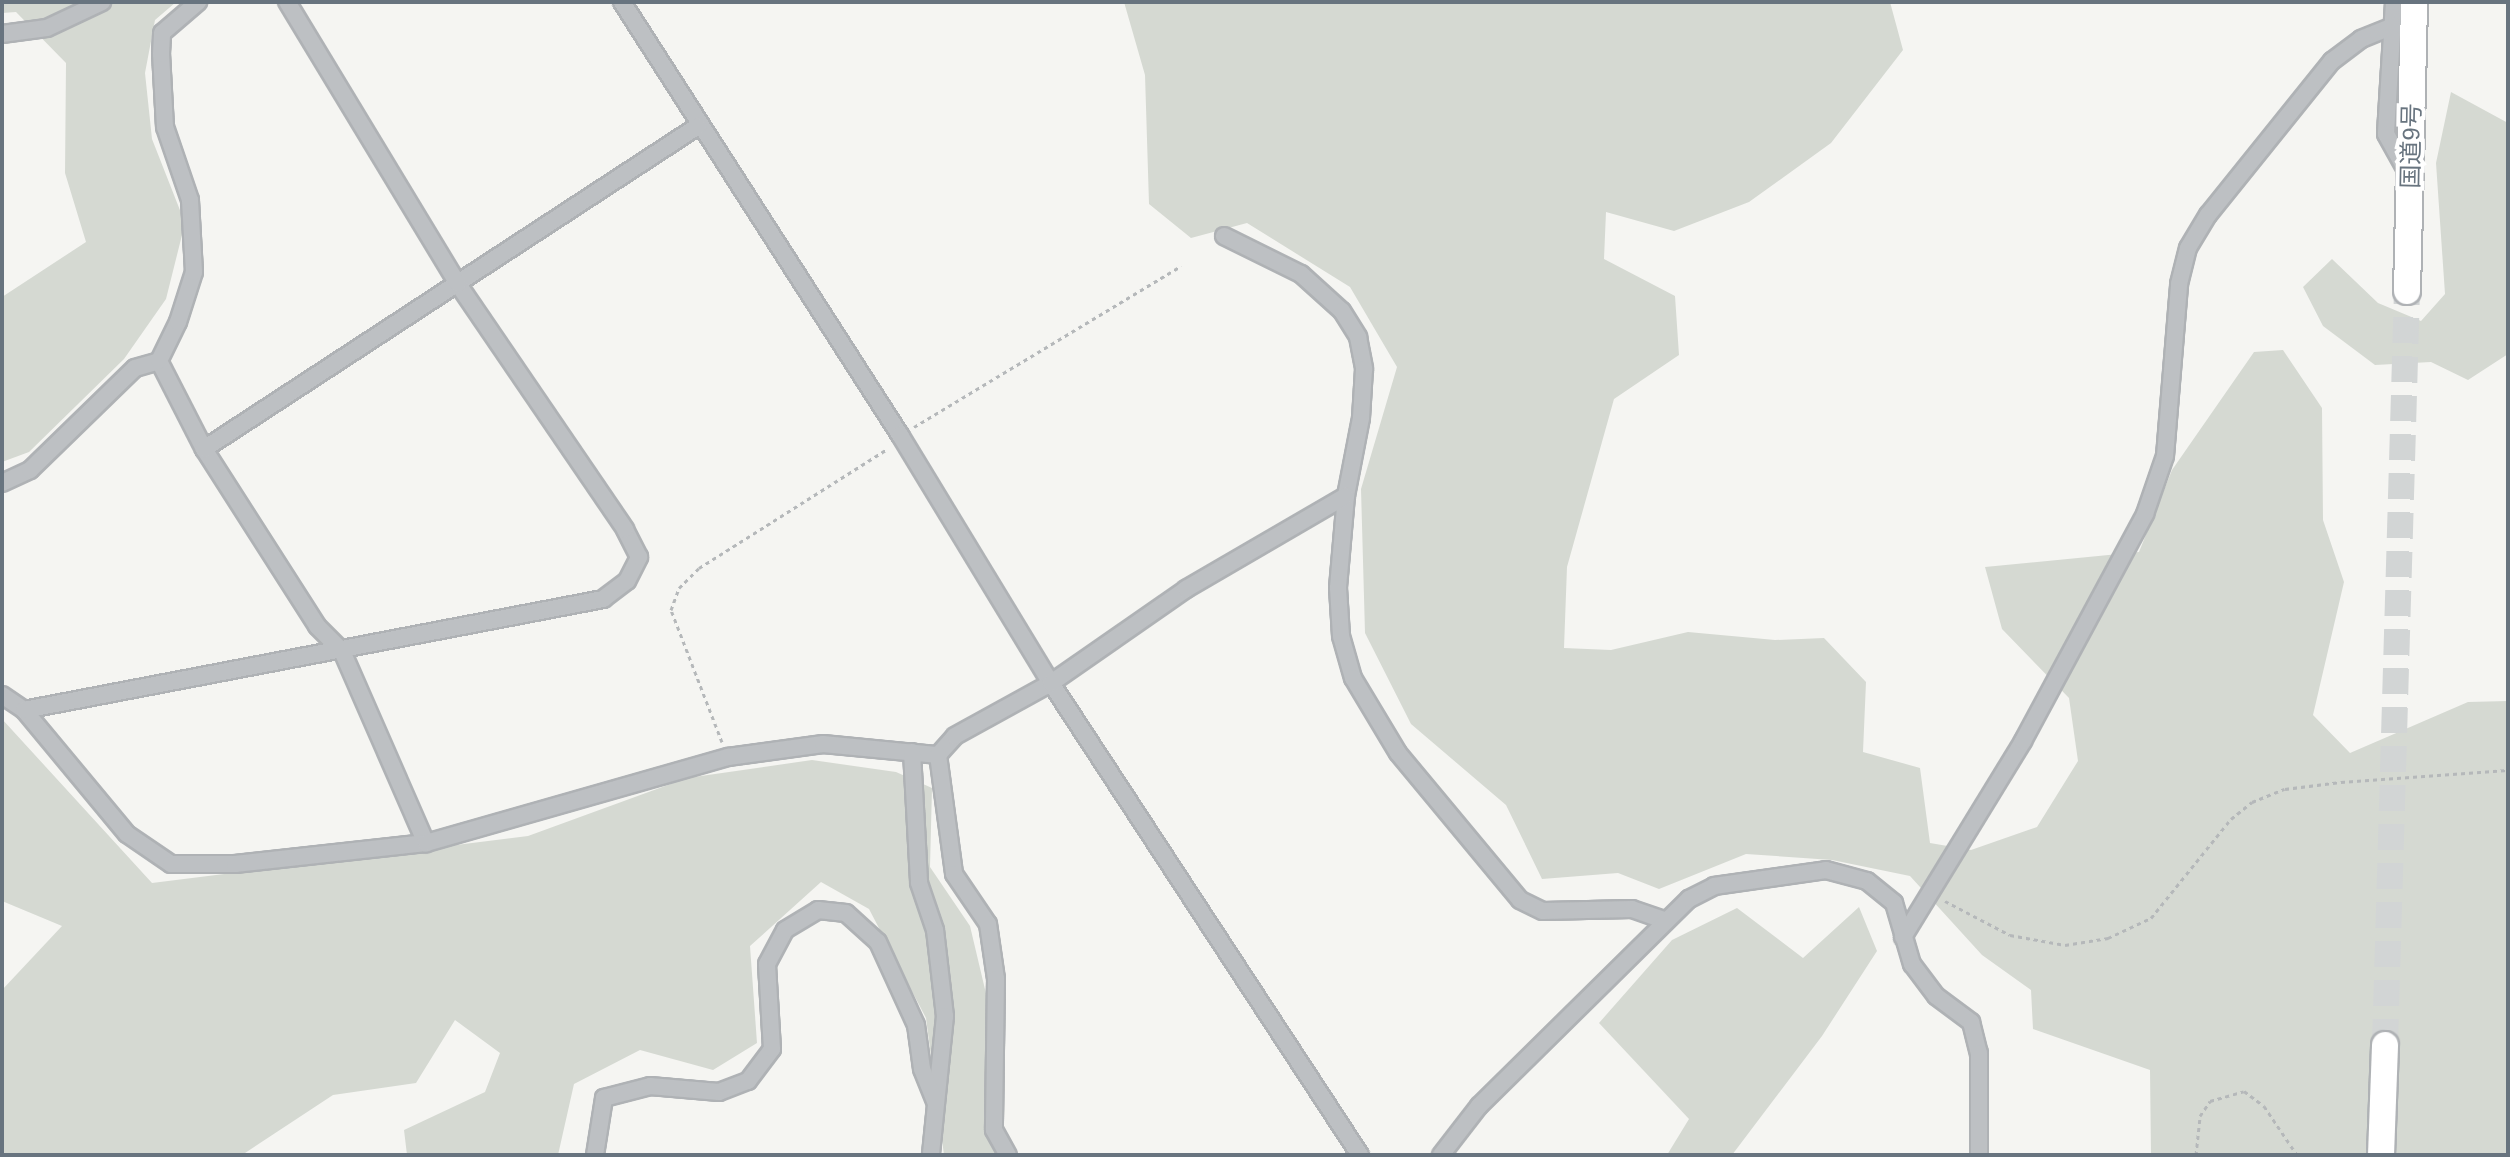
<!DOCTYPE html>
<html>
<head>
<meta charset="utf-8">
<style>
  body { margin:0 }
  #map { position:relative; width:2510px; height:1157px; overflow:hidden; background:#f5f5f2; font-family:Helvetica,"Noto Sans JP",sans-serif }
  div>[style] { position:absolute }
  .green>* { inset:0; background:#d5d9d2 }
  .trunk-tunnel>* { height:26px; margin-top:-13px; transform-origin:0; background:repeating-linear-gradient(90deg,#d2d5d5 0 26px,transparent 0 39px) }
  .path>* { height:3px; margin-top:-1.5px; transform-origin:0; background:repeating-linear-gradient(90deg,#b5b8ba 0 4px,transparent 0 8px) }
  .roads { filter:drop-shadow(2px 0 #afb2b5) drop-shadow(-2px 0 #afb2b5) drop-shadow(0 2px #afb2b5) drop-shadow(0 -2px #afb2b5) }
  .minor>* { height:16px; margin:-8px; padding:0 8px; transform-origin:8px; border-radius:8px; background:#bdc0c3 }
  .trunk>* { height:26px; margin:-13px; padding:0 13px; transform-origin:13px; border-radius:13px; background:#fff }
  span { translate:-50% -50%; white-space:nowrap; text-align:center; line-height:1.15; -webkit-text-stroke:8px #fff; paint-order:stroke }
  .street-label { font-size:24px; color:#68747f }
  .frame { position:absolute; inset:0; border:4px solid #68747f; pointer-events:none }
</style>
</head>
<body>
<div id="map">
  <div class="green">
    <div style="clip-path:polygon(2px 2px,176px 2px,155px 20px,145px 73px,152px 139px,185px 223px,166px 299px,124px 359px,29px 452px,2px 462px,2px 297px,86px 242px,65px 173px,66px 63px,16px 12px,2px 13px)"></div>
    <div style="clip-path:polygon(1124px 2px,1890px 2px,1903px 50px,1831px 143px,1749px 202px,1674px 231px,1606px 212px,1604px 259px,1675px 296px,1679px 355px,1614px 399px,1567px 567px,1564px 648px,1611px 650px,1688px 632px,1775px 640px,1824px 638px,1866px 682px,1863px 752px,1920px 768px,1930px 843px,1971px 850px,2037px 827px,2078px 761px,2069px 698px,2002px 629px,1985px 567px,2139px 552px,2172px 470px,2254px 352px,2283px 350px,2322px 408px,2323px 520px,2344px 582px,2313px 715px,2350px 753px,2468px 702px,2508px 701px,2508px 1155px,2151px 1155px,2150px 1070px,2033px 1029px,2031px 990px,1982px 955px,1910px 876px,1832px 860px,1746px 854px,1659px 889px,1618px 873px,1542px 879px,1506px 805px,1411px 724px,1365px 633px,1361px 489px,1397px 367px,1350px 287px,1247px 223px,1191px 238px,1149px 204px,1145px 75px)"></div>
    <div style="clip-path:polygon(2451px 92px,2508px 123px,2508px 354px,2468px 380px,2431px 362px,2375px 365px,2323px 326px,2303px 287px,2332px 259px,2378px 303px,2421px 321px,2445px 294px,2436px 163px)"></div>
    <div style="clip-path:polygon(2px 719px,152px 883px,528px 836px,687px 778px,812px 760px,896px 772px,932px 788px,930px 867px,970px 926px,988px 1002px,989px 1137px,1000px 1155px,944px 1155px,926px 1018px,869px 909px,821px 882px,750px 946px,757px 1043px,713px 1070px,640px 1050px,574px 1084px,558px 1155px,407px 1155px,404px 1130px,485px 1092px,500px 1053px,455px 1020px,416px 1083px,333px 1095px,242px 1155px,2px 1155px,2px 990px,62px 926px,2px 901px)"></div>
    <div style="clip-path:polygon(1859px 907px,1877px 951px,1822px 1036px,1732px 1155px,1667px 1155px,1689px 1119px,1599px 1023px,1672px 940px,1737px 908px,1803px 958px)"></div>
  </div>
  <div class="trunk-tunnel">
    <div style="left:2385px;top:1045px;width:754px;rotate:-88.33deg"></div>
  </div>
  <div class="path">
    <div style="left:914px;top:427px;width:312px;rotate:-31.1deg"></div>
    <div style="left:722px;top:742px;width:142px;rotate:-111.1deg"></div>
    <div style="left:671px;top:610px;width:23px;rotate:-70deg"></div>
    <div style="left:679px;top:588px;width:28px;rotate:-45deg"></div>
    <div style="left:699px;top:568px;width:222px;rotate:-32.3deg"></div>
    <div style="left:1945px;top:901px;width:73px;rotate:27.6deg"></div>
    <div style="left:2010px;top:935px;width:56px;rotate:10.3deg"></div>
    <div style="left:2065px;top:945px;width:44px;rotate:-9.2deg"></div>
    <div style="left:2108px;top:938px;width:47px;rotate:-24.9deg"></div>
    <div style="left:2151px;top:918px;width:127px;rotate:-51.1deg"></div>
    <div style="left:2231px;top:819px;width:27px;rotate:-39deg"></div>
    <div style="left:2252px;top:802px;width:35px;rotate:-22deg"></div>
    <div style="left:2285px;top:789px;width:56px;rotate:-7.1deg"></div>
    <div style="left:2341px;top:782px;width:167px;rotate:-4.1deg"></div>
    <div style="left:2196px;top:1155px;width:39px;rotate:-84deg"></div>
    <div style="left:2200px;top:1116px;width:18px;rotate:-56deg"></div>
    <div style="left:2210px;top:1101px;width:35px;rotate:-16deg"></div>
    <div style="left:2244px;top:1091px;width:25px;rotate:37deg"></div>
    <div style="left:2264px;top:1106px;width:59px;rotate:56deg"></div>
  </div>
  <div class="roads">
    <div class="minor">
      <div style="left:622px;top:2px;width:515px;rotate:57.3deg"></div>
      <div style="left:900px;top:435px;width:290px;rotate:58.7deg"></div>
      <div style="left:1051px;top:683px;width:564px;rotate:56.79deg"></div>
      <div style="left:2394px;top:2px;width:132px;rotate:93.5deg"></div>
      <div style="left:2386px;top:134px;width:41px;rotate:60.9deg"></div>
      <div style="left:2px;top:34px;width:45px;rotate:-7.6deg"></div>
      <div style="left:47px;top:28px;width:61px;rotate:-25.3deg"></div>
      <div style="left:1224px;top:236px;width:86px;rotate:26.3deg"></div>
      <div style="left:1301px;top:274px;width:55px;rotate:42.1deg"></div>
      <div style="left:1342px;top:311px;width:31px;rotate:58deg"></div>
      <div style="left:1358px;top:337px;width:33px;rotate:79deg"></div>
      <div style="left:1364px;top:369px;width:49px;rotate:93.5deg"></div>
      <div style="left:1361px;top:418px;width:79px;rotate:100.9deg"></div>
      <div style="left:1346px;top:496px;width:92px;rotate:95deg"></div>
      <div style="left:1338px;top:588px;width:48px;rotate:86.4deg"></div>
      <div style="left:1341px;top:636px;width:44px;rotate:74.1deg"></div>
      <div style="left:1353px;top:678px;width:87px;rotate:59deg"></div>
      <div style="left:1398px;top:753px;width:191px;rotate:50.3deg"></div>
      <div style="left:1520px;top:900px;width:25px;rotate:26deg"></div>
      <div style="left:1543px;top:911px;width:89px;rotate:-1.3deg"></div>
      <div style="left:1632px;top:909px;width:34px;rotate:19deg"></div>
      <div style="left:159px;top:361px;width:99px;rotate:62.9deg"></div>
      <div style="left:204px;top:449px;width:210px;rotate:57.4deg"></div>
      <div style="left:317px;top:626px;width:35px;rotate:45deg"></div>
      <div style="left:342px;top:651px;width:210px;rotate:66.4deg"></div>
      <div style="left:204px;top:449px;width:590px;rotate:-33.18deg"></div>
      <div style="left:2px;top:483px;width:31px;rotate:-25deg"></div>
      <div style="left:30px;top:470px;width:146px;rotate:-44.2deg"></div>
      <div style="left:135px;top:368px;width:25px;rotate:-16deg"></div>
      <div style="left:159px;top:361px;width:43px;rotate:-64deg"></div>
      <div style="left:178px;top:322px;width:52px;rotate:-72.3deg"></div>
      <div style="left:194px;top:272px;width:72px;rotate:-93.2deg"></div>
      <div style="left:190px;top:200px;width:77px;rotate:-108.9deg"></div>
      <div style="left:165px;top:127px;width:73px;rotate:-93.1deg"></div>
      <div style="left:161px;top:54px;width:21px;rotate:-87deg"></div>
      <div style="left:162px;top:33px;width:48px;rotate:-40.7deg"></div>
      <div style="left:2px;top:695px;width:27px;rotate:34deg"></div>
      <div style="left:24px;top:710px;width:161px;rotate:50.3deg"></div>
      <div style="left:127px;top:834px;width:53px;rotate:34.3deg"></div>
      <div style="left:171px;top:864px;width:64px"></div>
      <div style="left:235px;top:864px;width:192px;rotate:-6.3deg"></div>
      <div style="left:426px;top:843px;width:314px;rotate:-15.9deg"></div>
      <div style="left:728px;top:757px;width:96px;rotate:-7.8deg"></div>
      <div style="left:823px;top:744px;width:116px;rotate:5.5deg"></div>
      <div style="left:24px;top:710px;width:590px;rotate:-10.85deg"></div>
      <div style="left:603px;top:599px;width:30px;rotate:-37deg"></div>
      <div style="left:627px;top:581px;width:27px;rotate:-63deg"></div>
      <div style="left:639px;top:557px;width:31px;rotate:-117deg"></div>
      <div style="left:625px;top:529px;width:297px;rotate:-124.3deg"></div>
      <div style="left:458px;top:284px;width:330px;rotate:-121.2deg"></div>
      <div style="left:912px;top:752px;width:131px;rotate:86.9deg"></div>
      <div style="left:919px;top:883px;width:50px;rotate:71.2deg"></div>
      <div style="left:935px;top:930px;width:87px;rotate:83.4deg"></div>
      <div style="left:945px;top:1016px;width:140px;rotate:95.8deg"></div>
      <div style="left:938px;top:755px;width:25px;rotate:-48deg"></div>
      <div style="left:955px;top:736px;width:110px;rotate:-28.9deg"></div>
      <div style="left:1051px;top:683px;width:165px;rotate:-34.8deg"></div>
      <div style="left:1186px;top:589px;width:185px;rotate:-30.2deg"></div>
      <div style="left:938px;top:755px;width:120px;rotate:82.3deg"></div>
      <div style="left:954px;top:874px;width:60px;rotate:55.8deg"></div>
      <div style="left:988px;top:924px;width:56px;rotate:81.7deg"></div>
      <div style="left:996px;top:979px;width:151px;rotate:90.8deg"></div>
      <div style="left:994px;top:1130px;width:29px;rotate:61deg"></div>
      <div style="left:1903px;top:937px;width:230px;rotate:-58.5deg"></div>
      <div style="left:2023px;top:741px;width:258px;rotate:-61.7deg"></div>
      <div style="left:2145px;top:514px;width:61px;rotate:-71deg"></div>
      <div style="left:2165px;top:456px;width:173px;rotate:-85.3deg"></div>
      <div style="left:2179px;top:284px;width:37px;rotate:-76deg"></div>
      <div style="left:2188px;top:248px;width:39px;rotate:-59deg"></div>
      <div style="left:2208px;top:215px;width:198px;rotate:-51.2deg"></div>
      <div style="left:2332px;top:61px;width:36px;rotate:-37deg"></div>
      <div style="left:2361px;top:39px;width:35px;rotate:-22deg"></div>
      <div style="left:595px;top:1155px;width:58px;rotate:-81deg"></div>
      <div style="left:604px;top:1098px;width:48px;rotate:-14.6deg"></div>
      <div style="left:650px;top:1086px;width:69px;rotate:5deg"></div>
      <div style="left:719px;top:1092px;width:31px;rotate:-21deg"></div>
      <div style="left:748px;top:1081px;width:40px;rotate:-53deg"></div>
      <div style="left:772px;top:1049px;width:85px;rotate:-93.4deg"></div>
      <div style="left:767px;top:964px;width:38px;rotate:-62deg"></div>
      <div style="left:785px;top:930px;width:39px;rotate:-31deg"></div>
      <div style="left:818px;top:910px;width:28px;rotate:6deg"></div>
      <div style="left:846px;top:913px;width:43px;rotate:42.2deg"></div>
      <div style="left:878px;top:942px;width:91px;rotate:65.4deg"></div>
      <div style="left:916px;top:1025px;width:44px;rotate:82.2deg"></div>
      <div style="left:922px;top:1069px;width:35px;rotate:68deg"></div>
      <div style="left:1441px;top:1155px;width:62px;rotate:-52.2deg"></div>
      <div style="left:1479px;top:1106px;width:295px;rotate:-44.6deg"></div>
      <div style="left:1689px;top:899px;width:28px;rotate:-27deg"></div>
      <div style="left:1714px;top:886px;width:113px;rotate:-8.1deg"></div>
      <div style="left:1826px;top:870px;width:42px;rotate:15deg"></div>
      <div style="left:1867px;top:881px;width:35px;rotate:39deg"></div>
      <div style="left:1894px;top:903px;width:64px;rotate:73.6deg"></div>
      <div style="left:1912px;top:964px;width:40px;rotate:53deg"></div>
      <div style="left:1936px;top:996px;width:44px;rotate:36.6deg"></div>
      <div style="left:1971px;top:1022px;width:32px;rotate:76deg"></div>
      <div style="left:1979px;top:1053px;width:102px;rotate:90deg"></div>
    </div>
    <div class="trunk">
      <div style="left:2407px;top:291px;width:289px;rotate:-88.6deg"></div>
      <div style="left:2381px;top:1155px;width:110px;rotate:-87.9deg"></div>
    </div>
  </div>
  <div class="street-label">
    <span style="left:2411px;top:146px;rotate:-89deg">国道9号</span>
  </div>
  <div class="frame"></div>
</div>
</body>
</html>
